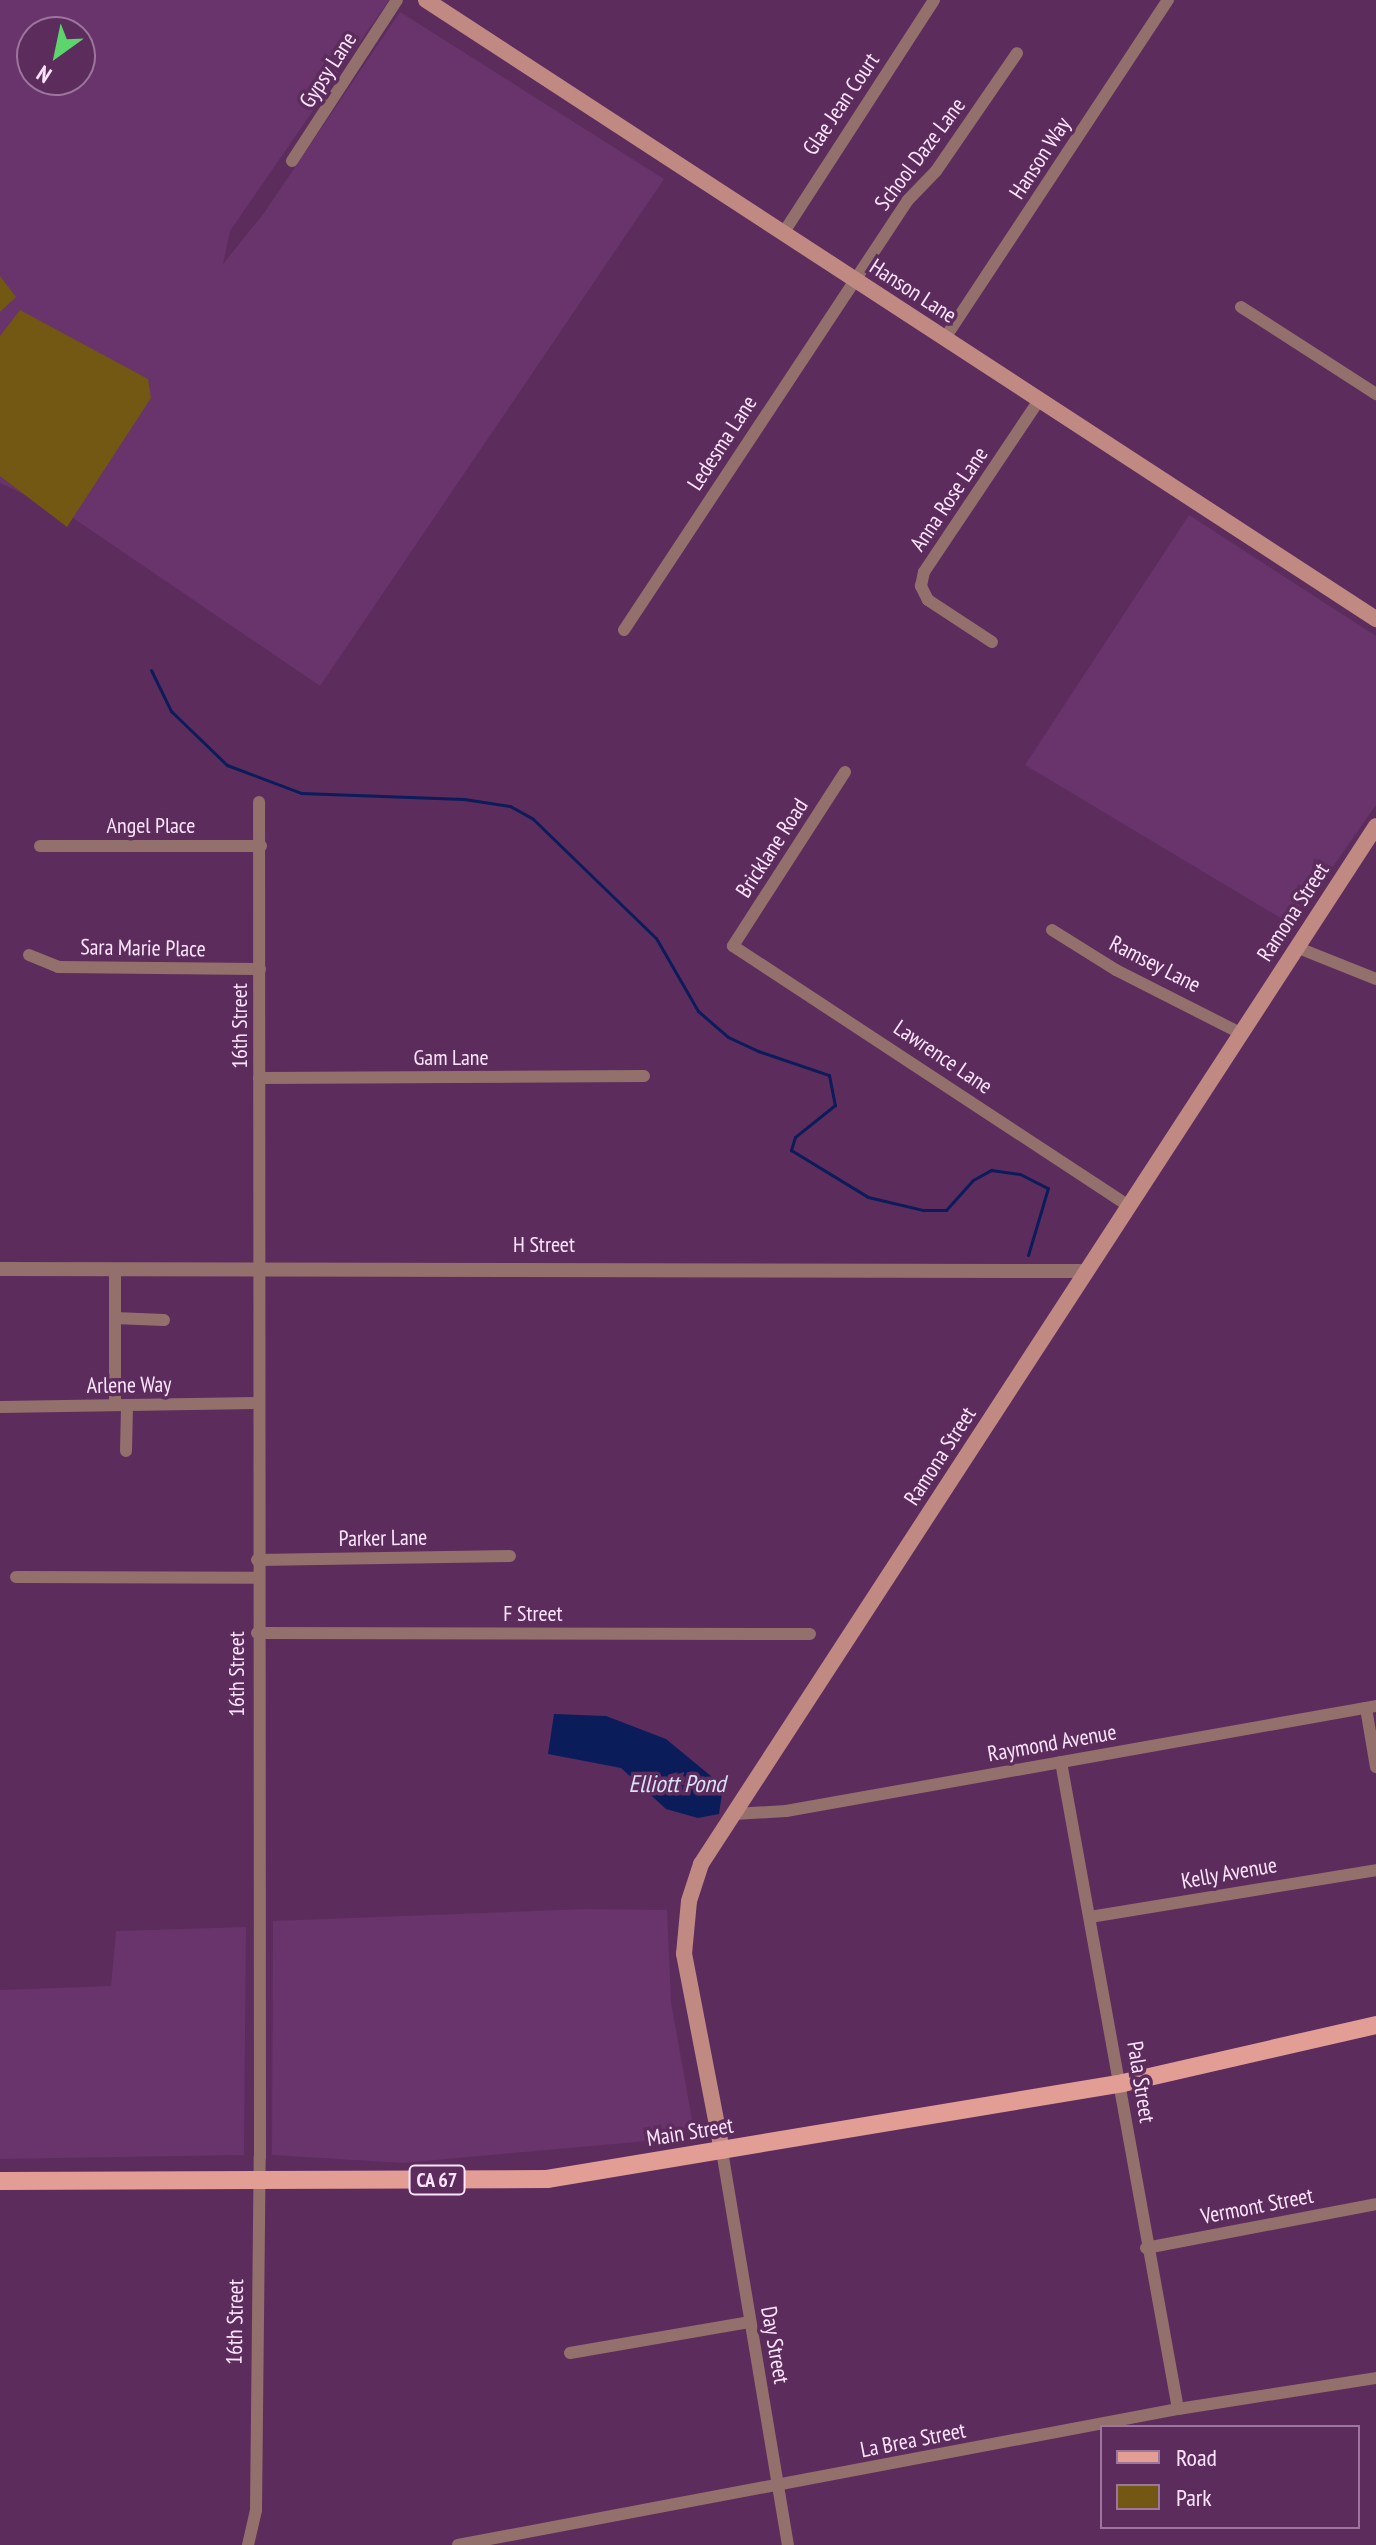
<!DOCTYPE html>
<html>
<head>
<meta charset="utf-8">
<style>
  body { margin:0 }
  #map { position:relative; width:1376px; height:2545px; overflow:hidden; background:#5c2c5d; font-family:"PT Sans Narrow",sans-serif }
  div>[style] { position:absolute }
  .built>* { inset:0; background:#69336b }
  .green>* { inset:0; background:#725812 }
  .water>* { inset:0; background:#0b1c5a }
  .stream>* { height:3px; margin:-1.5px; padding:0 1.5px; transform-origin:1.5px; border-radius:1.5px; background:#0b1c5a }
  .minor>* { height:12px; margin:-6px; padding:0 6px; transform-origin:6px; border-radius:6px; background:#93706c }
  .tertiary>* { height:14px; margin:-7px; padding:0 7px; transform-origin:7px; border-radius:7px; background:#93706c }
  .secondary>* { height:16px; margin:-8px; padding:0 8px; transform-origin:8px; border-radius:8px; background:#c08a83 }
  .primary>* { height:18px; margin:-9px; padding:0 9px; transform-origin:9px; border-radius:9px; background:#e29d95 }
  span { translate:-50% -50%; white-space:nowrap; text-align:center; line-height:1.15; -webkit-text-stroke:7px #5c2c5d; paint-order:stroke }
  .shield-label span { padding:2px 6px; background:#5c2c5d; border:2px solid; border-radius:6px; -webkit-text-stroke-width:0 }
  .shield-label { font-size:20px; color:#fde6fd; font-weight:700 }
  .street-label { font-size:22px; color:#fde6fd }
  .water-label { font-size:24px; color:#d8e1f5; font-style:italic }
  .legend { position:absolute; left:1100px; top:2425px; width:260px; height:104px; box-sizing:border-box; background:#5c2c5d; border:2px solid #9c769d; margin:0; padding:10px 14px; list-style:none; font-size:24px; color:#fde6fd }
  .legend li { display:flex; align-items:center; gap:16px; height:40px }
  .legend b { width:40px; border:2px solid #9c769d }
  .north { position:absolute; left:16px; top:16px; width:80px; height:80px; box-sizing:border-box; background:#5c2c5d; border:2px solid #9c769d; border-radius:50%; rotate:213deg; font-size:22px; font-weight:700; line-height:32px; text-align:center; color:#fde6fd }
  .north::after { content:''; display:block; margin:auto; width:28px; height:36px; background:#5dd56d; clip-path:polygon(50% 0,100% 100%,50% 72%,0 100%) }
</style>
</head>
<body>
<div id="map">
  <div class="built">
    <div style="clip-path:polygon(evenodd,0 0,389px 0,230px 231px,223px 264px,264px 213px,400px 12px,664px 179px,320px 686px,73px 518px,0 483px,0 0,32px 32px,80px 32px,80px 80px,32px 80px,32px 32px)"></div>
    <div style="clip-path:polygon(1189px 515px,1376px 636px,1376px 805px,1292px 925px,1025px 765px)"></div>
    <div style="clip-path:polygon(585px 1909px,667px 1910px,671px 2002px,693px 2125px,647px 2141px,403px 2163px,272px 2155px,273px 1921px)"></div>
    <div style="clip-path:polygon(246px 1927px,244px 2155px,0 2159px,0 1990px,111px 1986px,116px 1931px)"></div>
  </div>
  <div class="green">
    <div style="clip-path:polygon(0 276px,16px 297px,0 312px)"></div>
    <div style="clip-path:polygon(20px 310px,148px 379px,151px 398px,67px 527px,0 476px,0 336px)"></div>
  </div>
  <div class="water">
    <div style="clip-path:polygon(554px 1714px,606px 1716px,666px 1739px,723px 1786px,719px 1814px,698px 1818px,666px 1809px,621px 1768px,548px 1754px)"></div>
  </div>
  <div class="stream">
    <div style="left:151px;top:670px;width:46px;rotate:64deg"></div>
    <div style="left:171px;top:711px;width:78px;rotate:44deg"></div>
    <div style="left:227px;top:765px;width:79px;rotate:20.7deg"></div>
    <div style="left:301px;top:793px;width:163px;rotate:2.1deg"></div>
    <div style="left:464px;top:799px;width:47px;rotate:8.7deg"></div>
    <div style="left:510px;top:806px;width:26px;rotate:29deg"></div>
    <div style="left:533px;top:819px;width:171px;rotate:44.1deg"></div>
    <div style="left:656px;top:938px;width:84px;rotate:60.1deg"></div>
    <div style="left:698px;top:1011px;width:40px;rotate:41deg"></div>
    <div style="left:728px;top:1037px;width:33px;rotate:25deg"></div>
    <div style="left:758px;top:1051px;width:75px;rotate:18.7deg"></div>
    <div style="left:829px;top:1075px;width:31px;rotate:79deg"></div>
    <div style="left:835px;top:1105px;width:51px;rotate:141.3deg"></div>
    <div style="left:795px;top:1137px;width:14px;rotate:107deg"></div>
    <div style="left:791px;top:1150px;width:90px;rotate:31.4deg"></div>
    <div style="left:868px;top:1197px;width:57px;rotate:13.3deg"></div>
    <div style="left:923px;top:1210px;width:23px"></div>
    <div style="left:946px;top:1210px;width:40px;rotate:-48deg"></div>
    <div style="left:973px;top:1180px;width:21px;rotate:-29deg"></div>
    <div style="left:991px;top:1170px;width:29px;rotate:8deg"></div>
    <div style="left:1020px;top:1174px;width:31px;rotate:27deg"></div>
    <div style="left:1048px;top:1188px;width:70px;rotate:106.6deg"></div>
  </div>
  <div class="minor">
    <div style="left:292px;top:161px;width:192px;rotate:-56.9deg"></div>
    <div style="left:784px;top:232px;width:276px;rotate:-57.1deg"></div>
    <div style="left:1241px;top:307px;width:161px;rotate:32.8deg"></div>
    <div style="left:945px;top:338px;width:405px;rotate:-56.6deg"></div>
    <div style="left:624px;top:630px;width:515px;rotate:-56.56deg"></div>
    <div style="left:908px;top:200px;width:40px;rotate:-46deg"></div>
    <div style="left:936px;top:171px;width:143px;rotate:-55.5deg"></div>
    <div style="left:992px;top:642px;width:77px;rotate:-146.7deg"></div>
    <div style="left:928px;top:600px;width:16px;rotate:-117deg"></div>
    <div style="left:921px;top:586px;width:14px;rotate:-78deg"></div>
    <div style="left:924px;top:572px;width:208px;rotate:-56.2deg"></div>
    <div style="left:845px;top:772px;width:207px;rotate:122.8deg"></div>
    <div style="left:733px;top:946px;width:472px;rotate:33.3deg"></div>
    <div style="left:40px;top:846px;width:221px"></div>
    <div style="left:1052px;top:930px;width:75px;rotate:32deg"></div>
    <div style="left:1116px;top:970px;width:139px;rotate:26.9deg"></div>
    <div style="left:1296px;top:947px;width:86px;rotate:21.8deg"></div>
    <div style="left:29px;top:955px;width:31px;rotate:22deg"></div>
    <div style="left:58px;top:967px;width:202px;rotate:0.6deg"></div>
    <div style="left:259px;top:1078px;width:385px;rotate:-0.3deg"></div>
    <div style="left:115px;top:1318px;width:49px;rotate:2.3deg"></div>
    <div style="left:115px;top:1405px;width:136px;rotate:-90deg"></div>
    <div style="left:0;top:1407px;width:258px;rotate:-0.9deg"></div>
    <div style="left:126px;top:1451px;width:45px;rotate:-88.7deg"></div>
    <div style="left:257px;top:1560px;width:253px;rotate:-0.9deg"></div>
    <div style="left:16px;top:1577px;width:241px;rotate:0.2deg"></div>
    <div style="left:257px;top:1633px;width:553px;rotate:0.1deg"></div>
    <div style="left:1366px;top:1708px;width:60px;rotate:80.4deg"></div>
    <div style="left:1061px;top:1762px;width:657px;rotate:79.75deg"></div>
    <div style="left:734px;top:1814px;width:52px;rotate:-3.3deg"></div>
    <div style="left:786px;top:1811px;width:599px;rotate:-10.09deg"></div>
    <div style="left:1090px;top:1917px;width:290px;rotate:-9.3deg"></div>
    <div style="left:722px;top:2151px;width:399px;rotate:80.5deg"></div>
    <div style="left:1146px;top:2248px;width:234px;rotate:-10.8deg"></div>
    <div style="left:570px;top:2353px;width:183px;rotate:-9.8deg"></div>
    <div style="left:248px;top:2545px;width:36px;rotate:-77deg"></div>
    <div style="left:256px;top:2510px;width:353px;rotate:-89.4deg"></div>
    <div style="left:260px;top:2157px;width:1355px;rotate:-90.04deg"></div>
    <div style="left:458px;top:2545px;width:733px;rotate:-10.7deg"></div>
    <div style="left:1178px;top:2409px;width:200px;rotate:-8.9deg"></div>
  </div>
  <div class="tertiary">
    <div style="left:0;top:1269px;width:1087px;rotate:0.11deg"></div>
  </div>
  <div class="secondary">
    <div style="left:426px;top:0;width:1134px;rotate:33.09deg"></div>
    <div style="left:722px;top:2151px;width:201px;rotate:-100.9deg"></div>
    <div style="left:684px;top:1954px;width:53px;rotate:-84.6deg"></div>
    <div style="left:689px;top:1901px;width:39px;rotate:-72deg"></div>
    <div style="left:701px;top:1864px;width:1238px;rotate:-56.96deg"></div>
  </div>
  <div class="primary">
    <div style="left:0;top:2181px;width:547px;rotate:-0.21deg"></div>
    <div style="left:547px;top:2179px;width:584px;rotate:-9.46deg"></div>
    <div style="left:1123px;top:2083px;width:260px;rotate:-12.9deg"></div>
  </div>
  <div class="shield-label">
    <span style="left:437px;top:2180px">CA 67</span>
  </div>
  <div class="street-label">
    <span style="left:328px;top:70px;rotate:-57deg">Gypsy Lane</span>
    <span style="left:841px;top:104px;rotate:-56deg">Glae Jean Court</span>
    <span style="left:920px;top:154px;rotate:-53deg">School Daze Lane</span>
    <span style="left:1040px;top:158px;rotate:-57deg">Hanson Way</span>
    <span style="left:913px;top:291px;rotate:33deg">Hanson Lane</span>
    <span style="left:722px;top:443px;rotate:-57deg">Ledesma Lane</span>
    <span style="left:949px;top:499px;rotate:-56deg">Anna Rose Lane</span>
    <span style="left:151px;top:826px">Angel Place</span>
    <span style="left:772px;top:848px;rotate:-57deg">Bricklane Road</span>
    <span style="left:1293px;top:912px;rotate:-57deg">Ramona Street</span>
    <span style="left:143px;top:948px;rotate:1deg">Sara Marie Place</span>
    <span style="left:1155px;top:964px;rotate:27deg">Ramsey Lane</span>
    <span style="left:240px;top:1026px;rotate:-90deg">16th Street</span>
    <span style="left:943px;top:1057px;rotate:34deg">Lawrence Lane</span>
    <span style="left:451px;top:1058px">Gam Lane</span>
    <span style="left:544px;top:1245px">H Street</span>
    <span style="left:129px;top:1385px;rotate:-1deg">Arlene Way</span>
    <span style="left:940px;top:1456px;rotate:-57deg">Ramona Street</span>
    <span style="left:383px;top:1538px;rotate:-1deg">Parker Lane</span>
    <span style="left:533px;top:1614px">F Street</span>
    <span style="left:237px;top:1674px;rotate:-90deg">16th Street</span>
    <span style="left:1052px;top:1743px;rotate:-10deg">Raymond Avenue</span>
    <span style="left:1229px;top:1873px;rotate:-10deg">Kelly Avenue</span>
    <span style="left:1141px;top:2082px;rotate:81deg">Pala Street</span>
    <span style="left:690px;top:2132px;rotate:-9deg">Main Street</span>
    <span style="left:1257px;top:2206px;rotate:-11deg">Vermont Street</span>
    <span style="left:235px;top:2322px;rotate:-89deg">16th Street</span>
    <span style="left:775px;top:2345px;rotate:80deg">Day Street</span>
    <span style="left:913px;top:2440px;rotate:-11deg">La Brea Street</span>
  </div>
  <div class="water-label">
    <span style="left:677px;top:1784px">Elliott Pond</span>
  </div>
  <ul class="legend">
  <li><b style="height:10px;background:#e29d95"></b>Road</li>
  <li><b style="height:22px;background:#725812"></b>Park</li>
  </ul>
  <div class="north">N</div>
</div>
</body>
</html>
